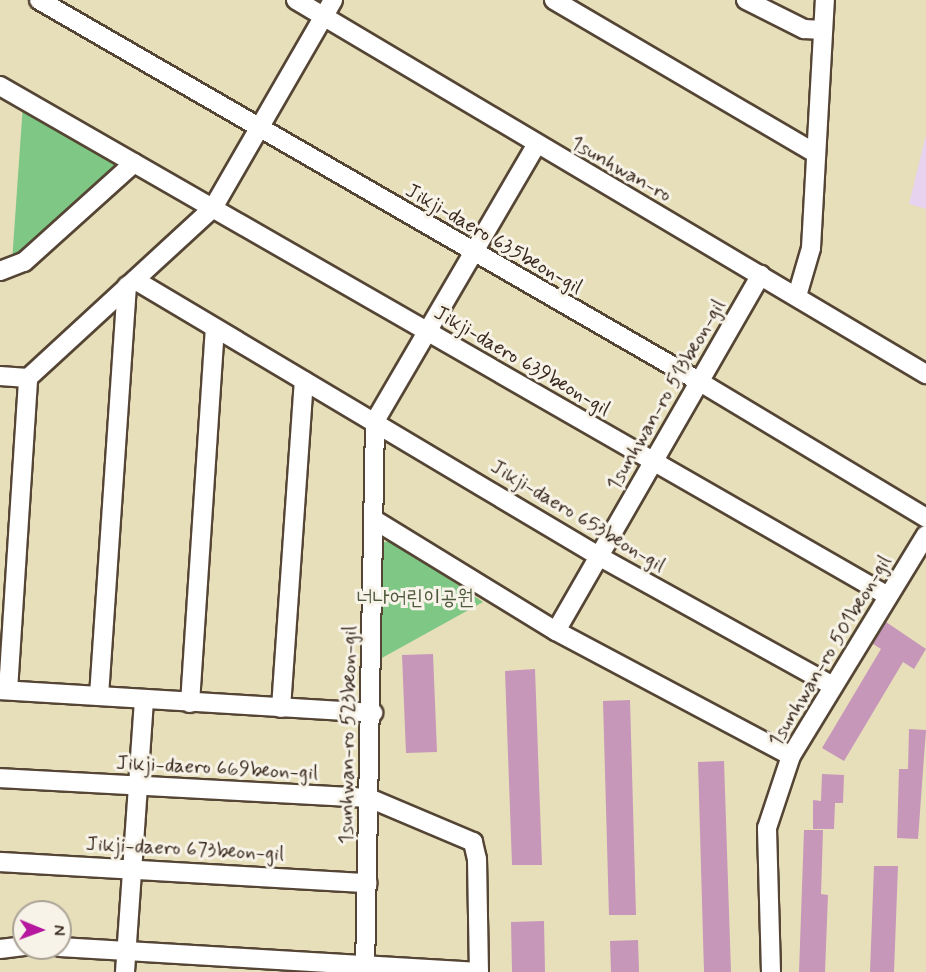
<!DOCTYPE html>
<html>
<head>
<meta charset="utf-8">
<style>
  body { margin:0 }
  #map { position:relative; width:926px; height:972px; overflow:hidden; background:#e7dfba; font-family:Mynerve,"Poor Story",sans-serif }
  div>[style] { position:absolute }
  .built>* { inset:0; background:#e7d2ef }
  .green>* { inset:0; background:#7fc784 }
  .building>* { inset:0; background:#c697b9 }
  .roads { filter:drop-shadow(2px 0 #554535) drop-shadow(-2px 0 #554535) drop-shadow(0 2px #554535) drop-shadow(0 -2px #554535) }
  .minor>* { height:18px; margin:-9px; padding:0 9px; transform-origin:9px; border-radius:9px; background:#fff }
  span { translate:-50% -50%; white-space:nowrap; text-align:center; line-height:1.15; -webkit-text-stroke:6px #f7f3e8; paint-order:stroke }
  .street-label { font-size:21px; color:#3b2a1e }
  .park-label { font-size:21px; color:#4f593d }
  .north { position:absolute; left:12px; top:900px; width:60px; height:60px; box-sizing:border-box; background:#f7f3e8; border:2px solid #aca397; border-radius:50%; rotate:91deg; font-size:16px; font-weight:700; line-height:24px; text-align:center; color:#3b2a1e }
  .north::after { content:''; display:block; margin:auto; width:21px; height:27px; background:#b5179e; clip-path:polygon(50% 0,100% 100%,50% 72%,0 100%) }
</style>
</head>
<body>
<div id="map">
  <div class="built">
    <div style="clip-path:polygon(926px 135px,926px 209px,909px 204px)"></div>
  </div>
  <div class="green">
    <div style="clip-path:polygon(23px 104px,124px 161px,12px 262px)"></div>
    <div style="clip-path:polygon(393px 540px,483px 602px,380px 659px,381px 543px)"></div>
  </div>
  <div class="building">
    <div style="clip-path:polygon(886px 622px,926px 649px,914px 669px,903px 662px,844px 761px,822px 748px,881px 649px,873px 644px)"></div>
    <div style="clip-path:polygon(433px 654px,437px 752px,406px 753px,402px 655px)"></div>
    <div style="clip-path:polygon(535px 669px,542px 865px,512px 865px,505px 671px)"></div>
    <div style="clip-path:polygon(630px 700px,636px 915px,609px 915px,603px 701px)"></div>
    <div style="clip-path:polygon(909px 729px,926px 730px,918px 839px,897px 838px,899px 769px,908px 769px)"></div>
    <div style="clip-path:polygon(724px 761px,731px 972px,704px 972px,698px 762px)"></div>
    <div style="clip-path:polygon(822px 774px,844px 775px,843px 803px,835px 803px,834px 829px,813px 829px,813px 800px,821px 801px)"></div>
    <div style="clip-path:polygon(804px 830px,823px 830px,821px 894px,828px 895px,825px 972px,799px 972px)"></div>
    <div style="clip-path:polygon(874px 866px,898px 866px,894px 972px,870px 972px)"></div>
    <div style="clip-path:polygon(544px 921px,545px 972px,512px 972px,511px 922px)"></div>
    <div style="clip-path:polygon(638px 940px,639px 972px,611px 972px,610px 941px)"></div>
  </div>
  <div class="roads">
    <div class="minor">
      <div style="left:39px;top:0;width:763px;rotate:30.02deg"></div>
      <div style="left:700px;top:382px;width:264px;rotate:31deg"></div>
      <div style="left:296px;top:0;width:733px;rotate:30.7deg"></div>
      <div style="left:554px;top:0;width:303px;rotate:30.4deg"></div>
      <div style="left:746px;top:0;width:65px;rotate:26.6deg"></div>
      <div style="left:804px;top:29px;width:19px;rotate:3deg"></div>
      <div style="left:0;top:86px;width:1024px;rotate:29.87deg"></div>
      <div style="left:0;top:271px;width:26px;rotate:-21deg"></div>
      <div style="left:24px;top:262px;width:148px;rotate:-42deg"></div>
      <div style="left:135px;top:280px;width:541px;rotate:30.78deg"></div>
      <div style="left:600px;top:557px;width:264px;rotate:29deg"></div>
      <div style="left:797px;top:296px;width:50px;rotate:-73.7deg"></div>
      <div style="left:811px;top:248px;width:248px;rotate:-86.8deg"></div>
      <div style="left:0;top:376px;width:28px;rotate:4deg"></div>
      <div style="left:28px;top:378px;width:251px;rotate:-42.6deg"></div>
      <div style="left:213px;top:208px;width:240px;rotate:-60deg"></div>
      <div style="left:373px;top:519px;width:215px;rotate:31.5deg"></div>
      <div style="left:556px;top:631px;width:266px;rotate:28deg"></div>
      <div style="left:556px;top:631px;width:411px;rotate:-60.1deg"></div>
      <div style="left:0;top:690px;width:374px;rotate:3.5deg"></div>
      <div style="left:8px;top:690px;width:313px;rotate:-86.3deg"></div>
      <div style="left:99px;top:696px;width:411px;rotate:-86.1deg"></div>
      <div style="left:190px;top:703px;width:374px;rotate:-86.2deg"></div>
      <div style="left:281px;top:708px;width:328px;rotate:-86deg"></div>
      <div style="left:0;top:778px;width:370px;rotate:3.1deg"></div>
      <div style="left:369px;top:798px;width:113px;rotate:22.9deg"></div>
      <div style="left:473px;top:842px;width:17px;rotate:77deg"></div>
      <div style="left:477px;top:859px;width:113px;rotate:89deg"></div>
      <div style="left:479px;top:972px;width:420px;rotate:-176.6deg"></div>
      <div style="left:0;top:862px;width:368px;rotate:3.3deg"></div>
      <div style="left:0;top:949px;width:24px;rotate:-7deg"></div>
      <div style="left:125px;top:972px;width:273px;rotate:-86deg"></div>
      <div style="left:365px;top:972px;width:551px;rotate:-88.96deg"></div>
      <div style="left:375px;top:421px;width:319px;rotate:-59.7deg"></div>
      <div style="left:771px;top:972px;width:144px;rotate:-91.6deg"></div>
      <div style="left:767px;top:828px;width:76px;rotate:-71.6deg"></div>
      <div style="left:791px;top:756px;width:259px;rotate:-58.6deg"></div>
    </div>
  </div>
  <div class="street-label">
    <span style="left:621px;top:169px;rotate:30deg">1sunhwan-ro</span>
    <span style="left:494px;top:239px;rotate:30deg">Jikji-daero 635beon-gil</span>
    <span style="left:522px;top:361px;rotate:30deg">Jikji-daero 639beon-gil</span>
    <span style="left:666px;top:395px;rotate:-60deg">1sunhwan-ro 513beon-gil</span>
    <span style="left:578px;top:516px;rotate:31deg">Jikji-daero 653beon-gil</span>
    <span style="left:830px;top:651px;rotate:-59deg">1sunhwan-ro 501beon-gil</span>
    <span style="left:348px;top:735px;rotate:-89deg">1sunhwan-ro 523beon-gil</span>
    <span style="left:217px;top:768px;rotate:3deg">Jikji-daero 669beon-gil</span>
    <span style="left:185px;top:849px;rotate:3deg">Jikji-daero 673beon-gil</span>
  </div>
  <div class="park-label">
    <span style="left:415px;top:598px">너나어린이공원</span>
  </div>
  <div class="north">N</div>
</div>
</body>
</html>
